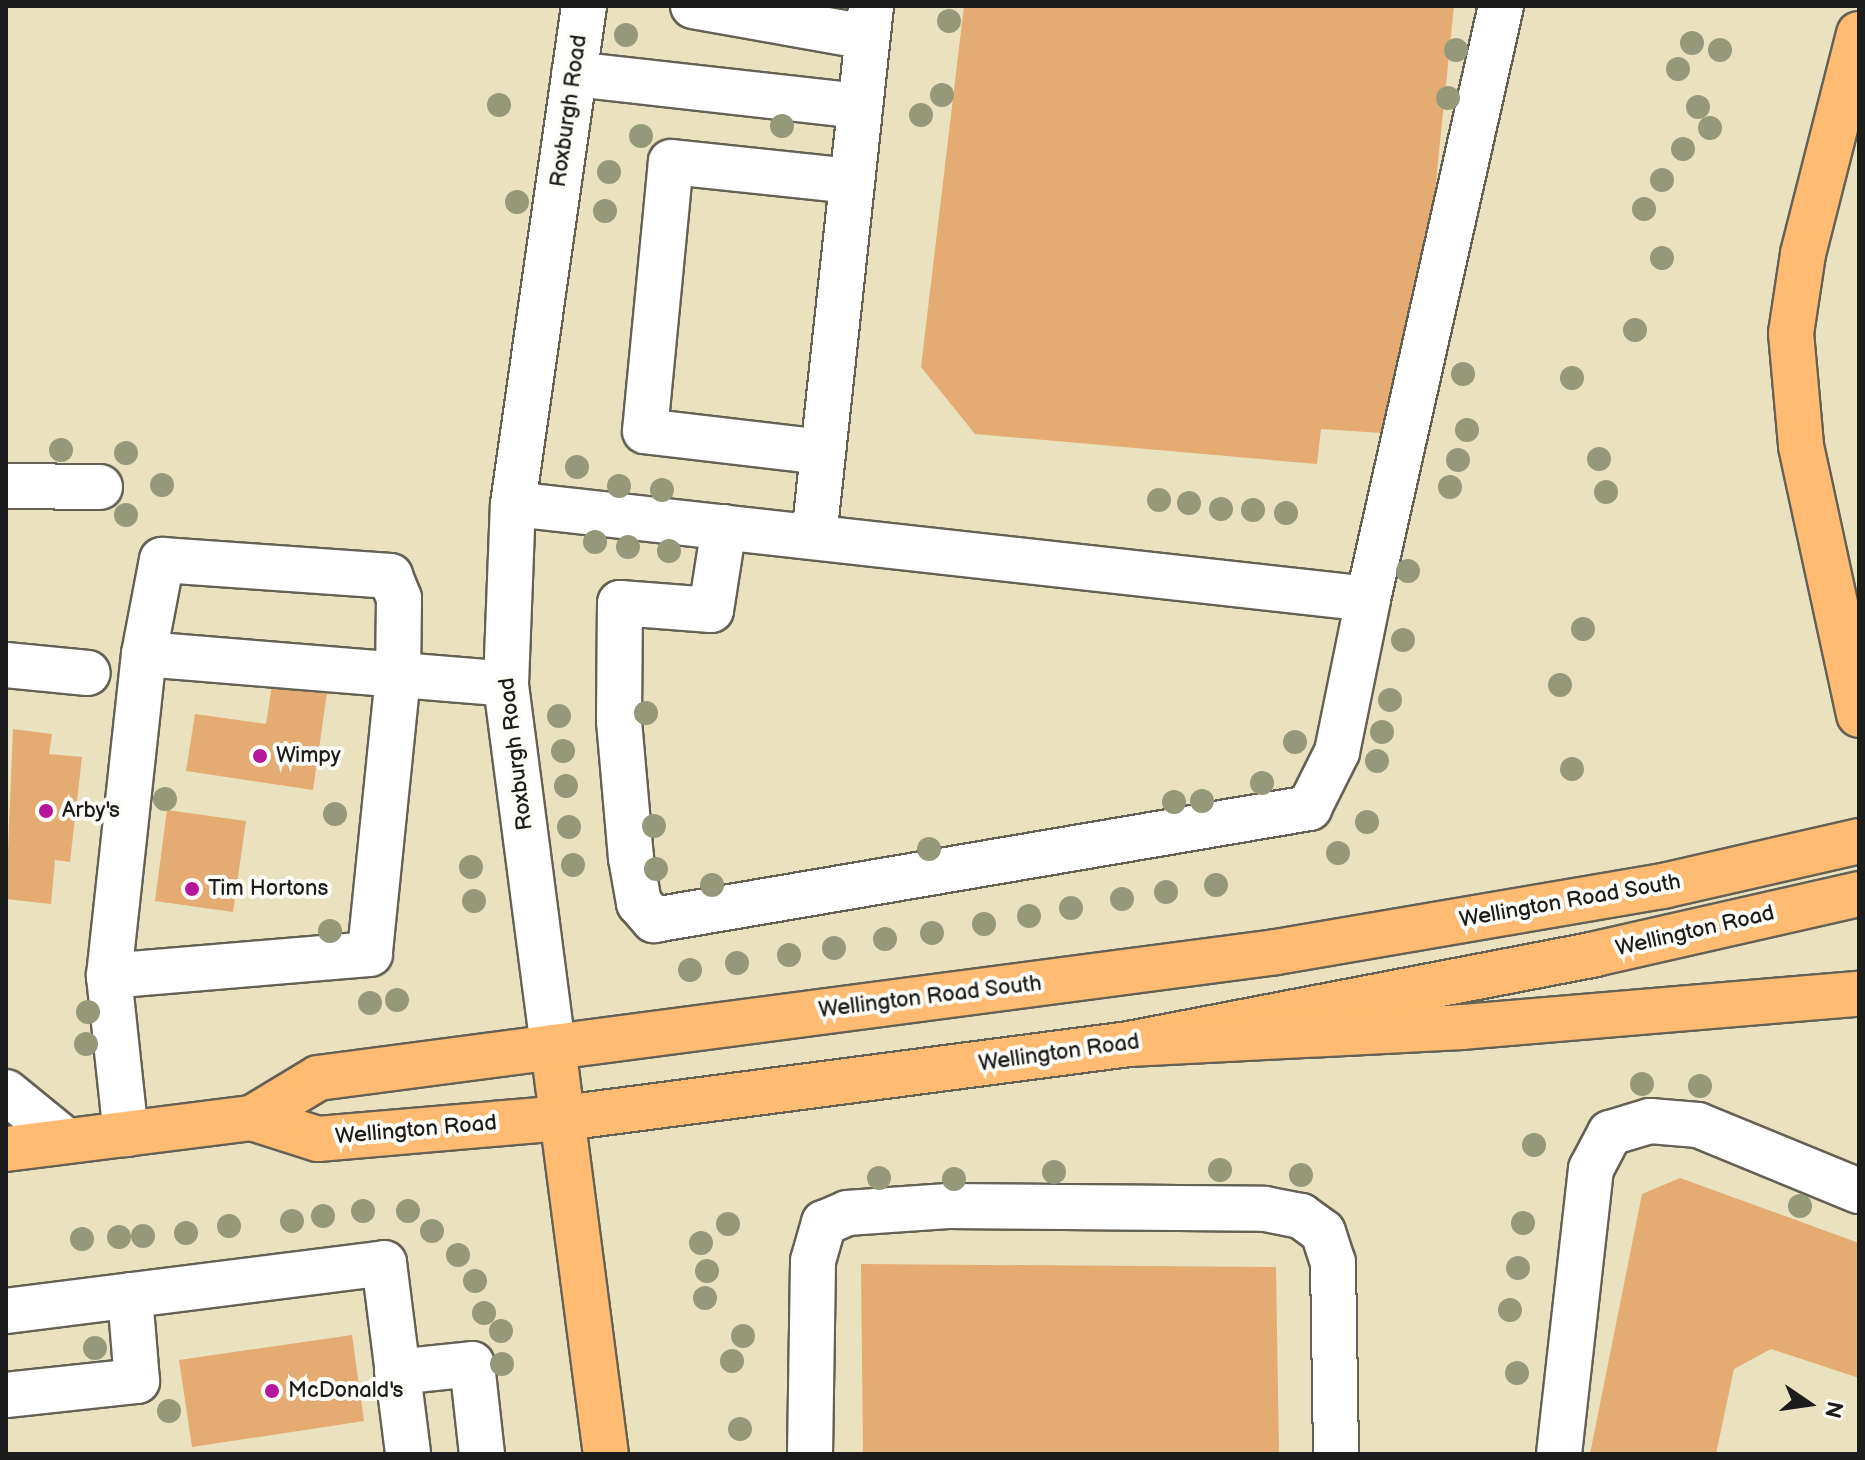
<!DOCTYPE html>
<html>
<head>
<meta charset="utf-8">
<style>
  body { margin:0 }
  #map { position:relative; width:1865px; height:1460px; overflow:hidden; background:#eae2bf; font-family:"Balsamiq Sans",sans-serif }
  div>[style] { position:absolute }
  .building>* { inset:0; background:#e4ab73 }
  .roads { filter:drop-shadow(2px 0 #646155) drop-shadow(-2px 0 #646155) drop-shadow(0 2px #646155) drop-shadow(0 -2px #646155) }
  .minor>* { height:44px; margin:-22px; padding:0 22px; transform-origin:22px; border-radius:22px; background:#fff }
  .major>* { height:44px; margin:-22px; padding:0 22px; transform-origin:22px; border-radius:22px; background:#ffbb71 }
  .highway>* { height:44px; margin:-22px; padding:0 22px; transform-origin:22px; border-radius:22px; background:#ffbb71 }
  .trees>* { width:24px; height:24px; margin:-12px; border-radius:50%; background:#959979 }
  .dots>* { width:22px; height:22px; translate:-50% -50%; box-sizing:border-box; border:4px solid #fdfcf7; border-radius:50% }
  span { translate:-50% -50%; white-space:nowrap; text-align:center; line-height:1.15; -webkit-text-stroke:8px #fdfcf7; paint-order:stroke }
  .street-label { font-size:22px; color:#1c1c1c }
  .poi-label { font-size:22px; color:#1c1c1c }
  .left { translate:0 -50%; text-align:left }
  .frame { position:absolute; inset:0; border:8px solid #1c1c1c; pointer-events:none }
  .north { position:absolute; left:1769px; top:1364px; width:80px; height:80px; -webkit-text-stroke:6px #fdfcf7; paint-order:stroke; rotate:103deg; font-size:22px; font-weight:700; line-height:32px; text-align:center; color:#1c1c1c }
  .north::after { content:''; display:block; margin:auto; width:28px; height:36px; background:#1c1c1c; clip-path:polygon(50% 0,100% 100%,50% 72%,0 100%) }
</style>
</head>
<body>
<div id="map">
  <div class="building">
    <div style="clip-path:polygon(964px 6px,1454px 6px,1430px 240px,1382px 433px,1321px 429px,1317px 464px,975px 434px,921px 367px)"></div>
    <div style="clip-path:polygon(272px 685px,327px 693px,313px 790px,186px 771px,195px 714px,266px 724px)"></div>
    <div style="clip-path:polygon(13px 729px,52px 734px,49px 754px,82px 757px,70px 862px,55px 860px,51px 904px,6px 899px)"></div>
    <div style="clip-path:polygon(167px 810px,246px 821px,233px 912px,155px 901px)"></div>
    <div style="clip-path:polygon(1680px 1178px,1859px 1243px,1859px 1378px,1771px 1349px,1734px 1369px,1716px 1454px,1590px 1454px,1642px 1194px)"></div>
    <div style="clip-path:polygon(861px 1264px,1276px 1267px,1279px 1454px,863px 1454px)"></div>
    <div style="clip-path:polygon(352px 1335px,364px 1421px,192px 1447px,179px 1360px)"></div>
  </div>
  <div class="roads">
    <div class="minor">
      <div style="left:693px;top:6px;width:177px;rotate:10.1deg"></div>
      <div style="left:574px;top:74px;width:288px;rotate:6.4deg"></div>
      <div style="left:823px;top:452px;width:179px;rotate:-173.3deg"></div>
      <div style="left:645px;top:431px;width:270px;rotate:-84.5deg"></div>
      <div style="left:671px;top:162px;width:182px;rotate:6deg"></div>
      <div style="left:6px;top:486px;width:94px;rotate:0.6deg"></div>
      <div style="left:513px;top:504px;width:860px;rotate:6.34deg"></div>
      <div style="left:1368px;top:599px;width:608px;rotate:-77.36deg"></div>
      <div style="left:724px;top:527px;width:84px;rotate:98.9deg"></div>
      <div style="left:711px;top:610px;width:91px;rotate:-175.6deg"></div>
      <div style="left:620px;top:603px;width:118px;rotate:90.5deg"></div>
      <div style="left:619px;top:721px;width:138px;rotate:85deg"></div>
      <div style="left:631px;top:858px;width:46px;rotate:79.9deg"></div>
      <div style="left:639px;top:903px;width:23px;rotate:49deg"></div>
      <div style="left:654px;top:920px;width:665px;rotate:-9.7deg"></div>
      <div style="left:1309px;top:808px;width:63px;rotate:-63.4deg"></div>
      <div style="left:1337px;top:752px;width:156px;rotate:-78.5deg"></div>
      <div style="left:814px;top:537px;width:534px;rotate:-83.87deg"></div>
      <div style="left:144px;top:654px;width:363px;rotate:4.7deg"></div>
      <div style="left:6px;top:665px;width:82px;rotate:5.6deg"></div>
      <div style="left:109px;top:976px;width:324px;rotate:-83.8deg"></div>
      <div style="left:144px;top:654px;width:96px;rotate:-79.2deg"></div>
      <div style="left:162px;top:560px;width:229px;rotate:4deg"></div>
      <div style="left:390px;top:576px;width:24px;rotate:68deg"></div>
      <div style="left:399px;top:598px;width:78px;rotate:90.7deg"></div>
      <div style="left:398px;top:676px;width:279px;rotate:95.8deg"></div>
      <div style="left:370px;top:954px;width:262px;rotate:175.2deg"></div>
      <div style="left:109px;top:976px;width:159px;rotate:83.9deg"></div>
      <div style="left:553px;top:1047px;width:366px;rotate:-97.4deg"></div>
      <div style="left:506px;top:684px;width:180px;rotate:-87.8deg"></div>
      <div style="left:513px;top:504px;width:503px;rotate:-81.89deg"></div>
      <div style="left:6px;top:1092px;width:77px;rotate:39.2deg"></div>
      <div style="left:6px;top:1311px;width:381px;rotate:-7.2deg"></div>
      <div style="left:384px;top:1263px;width:193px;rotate:82.8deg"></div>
      <div style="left:397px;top:1372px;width:75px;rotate:-6.1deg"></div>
      <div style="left:472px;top:1364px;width:91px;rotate:83.7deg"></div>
      <div style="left:6px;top:1395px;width:132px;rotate:-6.1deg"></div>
      <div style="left:137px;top:1381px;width:86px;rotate:-94.7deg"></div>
      <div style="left:810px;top:1454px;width:193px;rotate:-89.1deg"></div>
      <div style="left:813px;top:1261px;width:40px;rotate:-74deg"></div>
      <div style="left:824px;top:1223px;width:25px;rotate:-23deg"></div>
      <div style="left:847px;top:1213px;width:101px;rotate:-4deg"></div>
      <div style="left:948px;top:1206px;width:317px;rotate:0.5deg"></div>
      <div style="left:1265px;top:1209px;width:37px;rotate:11deg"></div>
      <div style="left:1301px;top:1216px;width:27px;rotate:36deg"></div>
      <div style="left:1323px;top:1232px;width:32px;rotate:72deg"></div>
      <div style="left:1333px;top:1262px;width:192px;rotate:89.1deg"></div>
      <div style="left:1559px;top:1454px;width:287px;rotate:-83.6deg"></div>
      <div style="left:1591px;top:1169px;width:41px;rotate:-62.2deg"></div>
      <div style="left:1610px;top:1133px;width:42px;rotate:-16.7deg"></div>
      <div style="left:1650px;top:1121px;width:48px;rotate:4.8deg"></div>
      <div style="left:1698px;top:1125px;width:174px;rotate:22.3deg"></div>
    </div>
    <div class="major">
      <div style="left:553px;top:1047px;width:410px;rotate:82.6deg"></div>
      <div style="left:252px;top:1118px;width:69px;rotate:17.7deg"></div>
      <div style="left:318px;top:1139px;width:247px;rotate:-4.9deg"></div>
      <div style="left:564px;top:1118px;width:570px;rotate:-7.46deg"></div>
      <div style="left:1129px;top:1044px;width:475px;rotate:-10.9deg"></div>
      <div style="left:1595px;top:954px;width:271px;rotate:-12.8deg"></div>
      <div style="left:6px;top:1149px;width:248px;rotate:-7.2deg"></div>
      <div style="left:252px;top:1118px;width:77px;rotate:-31.2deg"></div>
      <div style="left:318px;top:1078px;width:966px;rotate:-7.49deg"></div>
      <div style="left:1276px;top:952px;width:393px;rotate:-9.7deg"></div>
      <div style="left:1663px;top:886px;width:201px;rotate:-12.9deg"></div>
    </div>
    <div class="highway">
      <div style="left:1859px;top:34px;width:227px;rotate:104.3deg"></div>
      <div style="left:1803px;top:254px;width:80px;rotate:98.6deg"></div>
      <div style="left:1791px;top:333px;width:113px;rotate:84.9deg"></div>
      <div style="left:1801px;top:446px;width:275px;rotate:77.8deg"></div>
      <div style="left:1129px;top:1044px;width:333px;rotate:-2.9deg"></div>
      <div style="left:1462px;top:1027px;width:398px;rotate:-4.8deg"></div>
    </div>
  </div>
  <div class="trees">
    <div style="left:949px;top:21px"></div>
    <div style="left:626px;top:35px"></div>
    <div style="left:1692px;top:43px"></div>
    <div style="left:1456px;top:50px"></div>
    <div style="left:1720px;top:50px"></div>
    <div style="left:1678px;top:69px"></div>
    <div style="left:942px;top:95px"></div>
    <div style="left:1448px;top:98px"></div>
    <div style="left:499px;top:105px"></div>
    <div style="left:1698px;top:107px"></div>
    <div style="left:921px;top:115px"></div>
    <div style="left:782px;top:126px"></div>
    <div style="left:1710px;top:128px"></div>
    <div style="left:641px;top:136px"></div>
    <div style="left:1683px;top:149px"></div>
    <div style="left:609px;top:172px"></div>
    <div style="left:1662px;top:180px"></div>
    <div style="left:517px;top:202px"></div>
    <div style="left:1644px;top:209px"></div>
    <div style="left:605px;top:211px"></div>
    <div style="left:1662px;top:258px"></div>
    <div style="left:1635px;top:330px"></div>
    <div style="left:1463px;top:374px"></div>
    <div style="left:1572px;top:378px"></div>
    <div style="left:1467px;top:430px"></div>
    <div style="left:61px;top:450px"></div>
    <div style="left:126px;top:453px"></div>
    <div style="left:1599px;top:459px"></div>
    <div style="left:1458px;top:460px"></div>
    <div style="left:577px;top:467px"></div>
    <div style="left:162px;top:485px"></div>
    <div style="left:619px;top:486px"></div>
    <div style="left:1450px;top:487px"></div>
    <div style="left:662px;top:490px"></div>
    <div style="left:1606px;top:492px"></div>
    <div style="left:1159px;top:500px"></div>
    <div style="left:1189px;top:503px"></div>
    <div style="left:1221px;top:509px"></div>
    <div style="left:1253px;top:510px"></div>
    <div style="left:1286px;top:513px"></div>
    <div style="left:126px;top:515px"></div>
    <div style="left:595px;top:542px"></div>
    <div style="left:628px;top:547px"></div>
    <div style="left:669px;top:551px"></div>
    <div style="left:1408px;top:571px"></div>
    <div style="left:1583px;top:629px"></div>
    <div style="left:1403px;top:640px"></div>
    <div style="left:1560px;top:685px"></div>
    <div style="left:1390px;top:700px"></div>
    <div style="left:646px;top:713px"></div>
    <div style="left:559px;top:716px"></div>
    <div style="left:1382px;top:732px"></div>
    <div style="left:1295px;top:742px"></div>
    <div style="left:563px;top:751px"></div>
    <div style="left:1377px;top:761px"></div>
    <div style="left:1572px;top:769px"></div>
    <div style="left:1262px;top:783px"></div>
    <div style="left:566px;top:786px"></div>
    <div style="left:165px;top:799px"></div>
    <div style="left:1202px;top:801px"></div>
    <div style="left:1174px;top:802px"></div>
    <div style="left:335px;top:814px"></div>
    <div style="left:1367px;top:822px"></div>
    <div style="left:654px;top:826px"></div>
    <div style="left:569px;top:827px"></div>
    <div style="left:929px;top:849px"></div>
    <div style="left:1338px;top:853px"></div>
    <div style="left:573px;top:865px"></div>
    <div style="left:471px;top:867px"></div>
    <div style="left:656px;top:869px"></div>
    <div style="left:712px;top:885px"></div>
    <div style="left:1216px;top:885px"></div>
    <div style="left:1166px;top:892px"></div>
    <div style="left:1122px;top:899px"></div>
    <div style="left:474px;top:901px"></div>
    <div style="left:1071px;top:908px"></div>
    <div style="left:1029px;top:916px"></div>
    <div style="left:984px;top:924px"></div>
    <div style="left:330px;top:931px"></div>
    <div style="left:932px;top:933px"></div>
    <div style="left:885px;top:939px"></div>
    <div style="left:834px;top:948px"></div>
    <div style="left:789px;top:955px"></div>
    <div style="left:737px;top:963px"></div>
    <div style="left:690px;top:970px"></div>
    <div style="left:397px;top:1000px"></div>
    <div style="left:370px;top:1003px"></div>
    <div style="left:88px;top:1012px"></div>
    <div style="left:86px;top:1044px"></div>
    <div style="left:1642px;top:1084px"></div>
    <div style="left:1700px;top:1086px"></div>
    <div style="left:1534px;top:1145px"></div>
    <div style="left:1220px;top:1170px"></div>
    <div style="left:1054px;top:1172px"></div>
    <div style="left:1301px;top:1175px"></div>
    <div style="left:879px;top:1178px"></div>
    <div style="left:954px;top:1179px"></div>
    <div style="left:1800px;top:1206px"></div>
    <div style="left:363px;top:1211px"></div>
    <div style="left:408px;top:1211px"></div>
    <div style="left:323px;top:1216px"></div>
    <div style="left:292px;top:1221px"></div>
    <div style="left:1523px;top:1223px"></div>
    <div style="left:728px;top:1224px"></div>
    <div style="left:229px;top:1226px"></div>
    <div style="left:432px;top:1231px"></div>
    <div style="left:186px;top:1233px"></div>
    <div style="left:143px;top:1236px"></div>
    <div style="left:119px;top:1237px"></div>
    <div style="left:82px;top:1239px"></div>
    <div style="left:701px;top:1243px"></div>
    <div style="left:458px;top:1255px"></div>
    <div style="left:1518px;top:1268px"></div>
    <div style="left:707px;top:1271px"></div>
    <div style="left:475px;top:1281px"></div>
    <div style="left:705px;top:1298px"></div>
    <div style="left:1510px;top:1310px"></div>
    <div style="left:484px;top:1313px"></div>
    <div style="left:501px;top:1331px"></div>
    <div style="left:743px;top:1336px"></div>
    <div style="left:95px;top:1348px"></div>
    <div style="left:732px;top:1361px"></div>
    <div style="left:502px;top:1364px"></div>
    <div style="left:1517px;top:1373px"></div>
    <div style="left:169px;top:1411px"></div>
    <div style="left:740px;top:1429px"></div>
  </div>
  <div class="dots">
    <div style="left:260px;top:756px;background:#b5179e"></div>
    <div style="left:46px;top:811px;background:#b5179e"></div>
    <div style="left:192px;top:889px;background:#b5179e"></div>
    <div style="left:272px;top:1391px;background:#b5179e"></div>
  </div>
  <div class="street-label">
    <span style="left:569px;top:111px;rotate:-82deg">Roxburgh Road</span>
    <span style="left:516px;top:754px;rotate:-97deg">Roxburgh Road</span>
    <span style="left:1570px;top:901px;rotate:-10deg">Wellington Road South</span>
    <span style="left:1695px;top:931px;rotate:-13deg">Wellington Road</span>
    <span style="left:930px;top:997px;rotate:-7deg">Wellington Road South</span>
    <span style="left:1059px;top:1053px;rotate:-8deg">Wellington Road</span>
    <span style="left:416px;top:1130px;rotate:-5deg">Wellington Road</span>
  </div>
  <div class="poi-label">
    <span class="left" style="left:276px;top:756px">Wimpy</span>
    <span class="left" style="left:62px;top:811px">Arby's</span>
    <span class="left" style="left:208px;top:889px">Tim Hortons</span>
    <span class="left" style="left:288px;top:1391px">McDonald's</span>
  </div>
  <div class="frame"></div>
  <div class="north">N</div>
</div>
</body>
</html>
